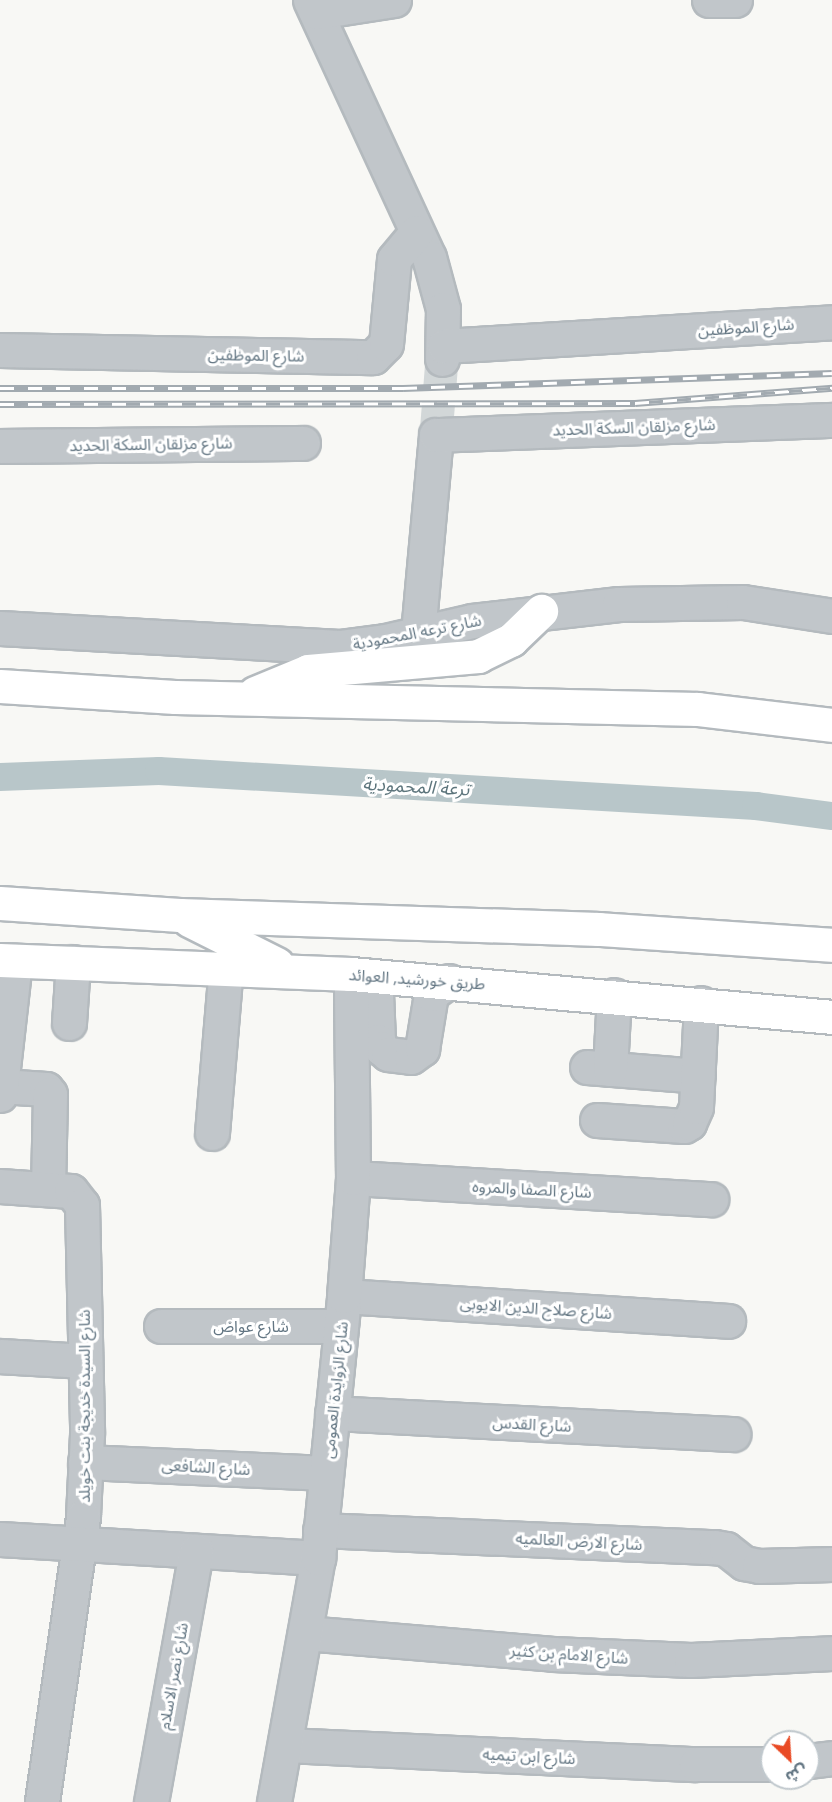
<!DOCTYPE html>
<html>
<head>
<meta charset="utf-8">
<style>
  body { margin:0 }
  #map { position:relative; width:832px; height:1802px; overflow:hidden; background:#f8f8f5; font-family:"Open Sans","Noto Sans Arabic",sans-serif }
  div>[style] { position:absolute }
  .canal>* { height:28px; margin:-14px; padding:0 14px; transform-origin:14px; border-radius:14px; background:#b8c6c9 }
  .minor-tunnel>* { height:33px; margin-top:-16.5px; transform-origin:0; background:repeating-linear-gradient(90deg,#d2d7d8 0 33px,transparent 0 49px) }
  .roads { filter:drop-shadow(2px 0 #b4babe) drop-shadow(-2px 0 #b4babe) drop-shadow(0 2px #b4babe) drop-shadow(0 -2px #b4babe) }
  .minor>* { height:33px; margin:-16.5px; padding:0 16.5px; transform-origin:16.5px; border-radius:16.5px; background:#c1c6ca }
  .major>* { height:33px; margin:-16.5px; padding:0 16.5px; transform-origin:16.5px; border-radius:16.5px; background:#fff }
  .rail>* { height:7px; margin-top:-3.5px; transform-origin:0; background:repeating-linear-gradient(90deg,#fff 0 14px,#a2aab0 0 28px); box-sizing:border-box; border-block:2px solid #a2aab0 }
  span { translate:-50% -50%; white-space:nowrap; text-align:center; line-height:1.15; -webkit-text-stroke:6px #fff; paint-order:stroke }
  .street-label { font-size:16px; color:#627582 }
  .water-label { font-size:18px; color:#5d757c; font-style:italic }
  .north { position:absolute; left:760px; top:1730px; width:60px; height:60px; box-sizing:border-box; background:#fff; border:2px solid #c0c8cd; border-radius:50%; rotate:155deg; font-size:16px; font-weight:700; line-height:24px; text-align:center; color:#627582 }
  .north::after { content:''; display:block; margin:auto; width:21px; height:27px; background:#e94a24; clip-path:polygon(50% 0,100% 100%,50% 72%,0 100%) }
</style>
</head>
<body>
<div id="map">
  <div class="canal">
    <div style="left:0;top:777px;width:159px;rotate:-2.2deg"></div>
    <div style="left:159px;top:771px;width:598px;rotate:3.36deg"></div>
    <div style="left:756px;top:806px;width:77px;rotate:7.5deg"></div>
  </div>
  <div class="minor-tunnel">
    <div style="left:436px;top:435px;width:76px;rotate:-85.5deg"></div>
  </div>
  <div class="roads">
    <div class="minor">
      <div style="left:310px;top:0;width:283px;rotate:65.2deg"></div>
      <div style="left:429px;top:257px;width:54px;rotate:74.9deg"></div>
      <div style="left:443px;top:309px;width:50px;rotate:91.1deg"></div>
      <div style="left:709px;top:0;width:26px"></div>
      <div style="left:317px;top:12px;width:78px;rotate:-8.9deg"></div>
      <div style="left:444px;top:346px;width:389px;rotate:-3.5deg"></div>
      <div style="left:0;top:350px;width:373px;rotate:1.1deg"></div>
      <div style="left:373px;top:357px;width:18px;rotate:-45deg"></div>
      <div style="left:386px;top:344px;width:85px;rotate:-84.6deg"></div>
      <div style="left:394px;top:259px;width:35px;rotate:-50deg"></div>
      <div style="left:0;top:446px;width:303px;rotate:-0.6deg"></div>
      <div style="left:0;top:628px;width:340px;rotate:3.2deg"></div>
      <div style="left:339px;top:647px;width:46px;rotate:-7.4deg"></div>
      <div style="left:385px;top:641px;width:89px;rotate:-12.9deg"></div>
      <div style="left:472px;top:621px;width:148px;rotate:-6.6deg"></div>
      <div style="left:619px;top:604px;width:124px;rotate:-0.9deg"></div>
      <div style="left:743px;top:602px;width:90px;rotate:8.9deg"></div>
      <div style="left:418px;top:633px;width:199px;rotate:-84.8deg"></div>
      <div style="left:436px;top:435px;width:396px;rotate:-2.2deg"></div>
      <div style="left:365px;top:975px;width:21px;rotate:59deg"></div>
      <div style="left:376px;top:993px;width:48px;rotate:87.6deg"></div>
      <div style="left:378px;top:1041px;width:8px;rotate:67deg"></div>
      <div style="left:381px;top:1048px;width:9px;rotate:41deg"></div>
      <div style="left:388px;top:1054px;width:23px;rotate:7deg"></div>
      <div style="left:411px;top:1057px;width:14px;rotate:-36deg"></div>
      <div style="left:422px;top:1049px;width:56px;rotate:-80.7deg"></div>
      <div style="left:431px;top:994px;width:22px;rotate:-36deg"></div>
      <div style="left:69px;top:1023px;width:61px;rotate:-86.2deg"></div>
      <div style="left:587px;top:1067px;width:111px;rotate:4.6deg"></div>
      <div style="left:610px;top:1069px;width:74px;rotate:-86.9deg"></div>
      <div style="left:1px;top:1086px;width:45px;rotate:3.8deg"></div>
      <div style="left:46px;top:1089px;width:6px;rotate:51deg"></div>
      <div style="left:50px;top:1094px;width:95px;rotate:91.2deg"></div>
      <div style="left:0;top:1095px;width:135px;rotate:-83.6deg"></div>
      <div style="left:597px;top:1120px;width:87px;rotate:3.9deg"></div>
      <div style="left:684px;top:1126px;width:6px;rotate:-31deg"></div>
      <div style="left:689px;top:1123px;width:17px;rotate:-66deg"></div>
      <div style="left:696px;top:1107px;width:104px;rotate:-87.2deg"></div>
      <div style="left:212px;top:1133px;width:168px;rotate:-85.2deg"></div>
      <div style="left:353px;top:1178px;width:359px;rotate:3.4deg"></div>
      <div style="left:0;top:1186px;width:71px;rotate:4deg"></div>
      <div style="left:71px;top:1191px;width:18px;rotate:52deg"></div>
      <div style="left:82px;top:1205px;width:229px;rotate:88.7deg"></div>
      <div style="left:87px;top:1434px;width:83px;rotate:92.8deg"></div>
      <div style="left:83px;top:1517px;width:288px;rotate:98.2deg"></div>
      <div style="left:344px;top:1296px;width:385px;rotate:3.7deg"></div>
      <div style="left:161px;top:1326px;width:180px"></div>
      <div style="left:0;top:1356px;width:85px;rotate:3.4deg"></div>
      <div style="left:332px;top:1413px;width:402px;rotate:3deg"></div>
      <div style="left:85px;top:1462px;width:241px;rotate:2.6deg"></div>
      <div style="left:320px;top:1530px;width:395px;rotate:2.5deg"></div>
      <div style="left:715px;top:1547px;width:11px;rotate:10deg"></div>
      <div style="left:726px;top:1549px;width:23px;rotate:38deg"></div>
      <div style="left:744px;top:1563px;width:15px;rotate:11deg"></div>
      <div style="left:759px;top:1566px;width:73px;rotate:-1.6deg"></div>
      <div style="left:0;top:1539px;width:319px;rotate:3.4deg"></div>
      <div style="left:305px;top:1633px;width:249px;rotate:4.8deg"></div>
      <div style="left:553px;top:1654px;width:138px;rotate:2.5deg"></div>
      <div style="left:691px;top:1660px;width:141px;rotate:-2.8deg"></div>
      <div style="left:286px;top:1745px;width:410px;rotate:2.7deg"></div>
      <div style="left:696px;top:1764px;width:76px"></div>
      <div style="left:808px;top:1761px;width:24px;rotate:-7deg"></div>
      <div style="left:151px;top:1802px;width:255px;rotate:-79.8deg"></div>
      <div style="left:274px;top:1802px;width:248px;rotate:-79.8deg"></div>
      <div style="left:318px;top:1558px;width:263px;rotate:-84.3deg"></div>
      <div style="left:344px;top:1296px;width:118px;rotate:-85.6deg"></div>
      <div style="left:353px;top:1178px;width:204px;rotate:-90.6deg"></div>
    </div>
    <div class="major">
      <div style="left:0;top:686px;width:175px;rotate:3.6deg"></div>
      <div style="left:175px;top:697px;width:523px;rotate:1.31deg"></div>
      <div style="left:698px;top:709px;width:135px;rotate:6.8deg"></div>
      <div style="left:255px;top:693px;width:57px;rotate:-22.5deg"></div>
      <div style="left:308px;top:671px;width:171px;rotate:-5deg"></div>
      <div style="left:478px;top:656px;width:37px;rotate:-26deg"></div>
      <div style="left:511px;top:640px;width:42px;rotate:-44deg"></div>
      <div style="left:0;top:903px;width:180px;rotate:3.8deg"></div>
      <div style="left:180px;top:915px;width:419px;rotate:1.9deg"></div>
      <div style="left:599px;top:929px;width:234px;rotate:3.9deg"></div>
      <div style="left:189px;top:920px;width:98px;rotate:26.6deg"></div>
      <div style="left:0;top:960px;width:351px;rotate:2.3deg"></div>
      <div style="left:351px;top:974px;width:483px;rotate:5.1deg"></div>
    </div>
  </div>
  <div class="rail">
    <div style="left:0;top:388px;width:403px"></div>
    <div style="left:403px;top:388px;width:429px;rotate:-2deg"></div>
    <div style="left:0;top:404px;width:635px;rotate:-0.09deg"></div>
    <div style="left:635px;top:403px;width:198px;rotate:-4.4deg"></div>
  </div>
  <div class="street-label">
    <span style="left:746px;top:327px;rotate:-4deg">شارع الموظفين</span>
    <span style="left:256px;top:355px;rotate:1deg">شارع الموظفين</span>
    <span style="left:634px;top:427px;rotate:-2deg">شارع مزلقان السكة الحديد</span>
    <span style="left:151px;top:444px;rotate:-1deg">شارع مزلقان السكة الحديد</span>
    <span style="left:417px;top:632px;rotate:-11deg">شارع ترعه المحمودية</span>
    <span style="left:417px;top:979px;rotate:4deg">طريق خورشيد, العوائد</span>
    <span style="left:532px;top:1189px;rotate:3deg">شارع الصفا والمروه</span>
    <span style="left:536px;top:1308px;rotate:4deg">شارع صلاح الدين الايوبى</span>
    <span style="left:251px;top:1326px">شارع عواض</span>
    <span style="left:335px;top:1390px;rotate:-84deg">شارع الزوايدة العمومى</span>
    <span style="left:84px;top:1406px;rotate:-90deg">شارع السيدة خديجة بنت خويلد</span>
    <span style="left:532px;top:1424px;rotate:3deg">شارع القدس</span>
    <span style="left:206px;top:1467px;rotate:3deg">شارع الشافعى</span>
    <span style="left:579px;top:1541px;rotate:3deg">شارع الارض العالميه</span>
    <span style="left:569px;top:1654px;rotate:4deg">شارع الامام بن كثير</span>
    <span style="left:173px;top:1676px;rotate:-80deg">شارع نصر الاسلام</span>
    <span style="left:529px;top:1756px;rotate:3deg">شارع ابن تيميه</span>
  </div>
  <div class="water-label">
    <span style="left:416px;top:786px;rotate:3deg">ترعة المحمودية</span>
  </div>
  <div class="north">ش</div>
</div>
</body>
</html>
